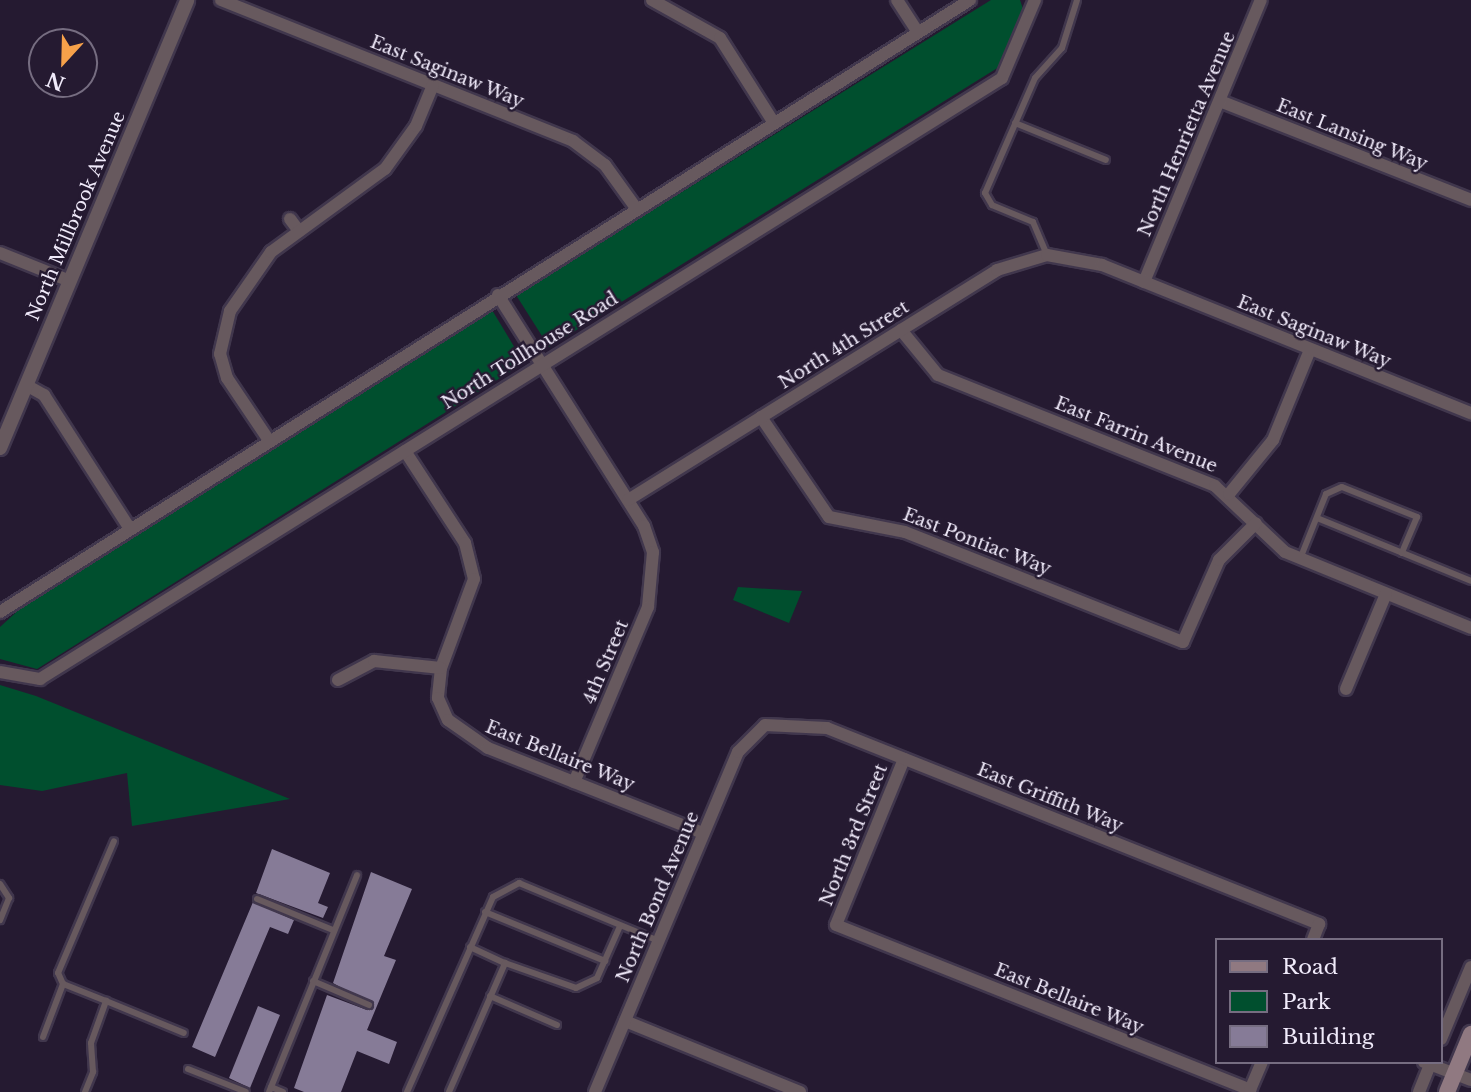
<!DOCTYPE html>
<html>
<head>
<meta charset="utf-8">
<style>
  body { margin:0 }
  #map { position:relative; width:1471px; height:1092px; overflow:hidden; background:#251a31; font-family:"Libre Baskerville",serif }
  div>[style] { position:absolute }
  .green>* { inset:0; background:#004f2e }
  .building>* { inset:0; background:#867b97 }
  .roads { filter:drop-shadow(2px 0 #41374d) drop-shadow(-2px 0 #41374d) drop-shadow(0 2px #41374d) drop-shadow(0 -2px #41374d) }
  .service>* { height:6px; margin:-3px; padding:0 3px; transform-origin:3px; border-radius:3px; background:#67595e }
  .minor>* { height:12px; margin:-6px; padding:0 6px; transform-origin:6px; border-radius:6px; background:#67595e }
  .tertiary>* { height:14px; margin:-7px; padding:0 7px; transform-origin:7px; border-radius:7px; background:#67595e }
  .secondary>* { height:16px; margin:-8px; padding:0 8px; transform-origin:8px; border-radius:8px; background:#907981 }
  span { translate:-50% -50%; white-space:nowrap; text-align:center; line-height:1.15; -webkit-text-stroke:5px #251a31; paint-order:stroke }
  .street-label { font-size:18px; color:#f0eafa }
  .legend { position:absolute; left:1215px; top:938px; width:228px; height:126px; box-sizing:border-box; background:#251a31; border:2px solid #766d81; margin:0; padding:9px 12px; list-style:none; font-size:21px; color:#f0eafa }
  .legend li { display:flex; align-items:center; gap:14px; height:35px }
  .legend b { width:35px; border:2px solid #766d81 }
  .north { position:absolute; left:28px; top:28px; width:70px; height:70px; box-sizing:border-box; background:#251a31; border:2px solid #766d81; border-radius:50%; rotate:202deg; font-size:19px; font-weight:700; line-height:28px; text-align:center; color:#f0eafa }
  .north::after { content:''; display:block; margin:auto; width:24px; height:32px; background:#f7a14a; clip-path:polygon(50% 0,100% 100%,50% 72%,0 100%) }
</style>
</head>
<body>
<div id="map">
  <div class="green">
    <div style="clip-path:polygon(991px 0,1020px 0,1023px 9px,999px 67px,549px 347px,516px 295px)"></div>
    <div style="clip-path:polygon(492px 310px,524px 363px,37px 669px,0 659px,0 627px,35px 595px)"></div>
    <div style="clip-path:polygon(738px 587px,802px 591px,789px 623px,733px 600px)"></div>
    <div style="clip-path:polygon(0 685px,36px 696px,290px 799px,132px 826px,127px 773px,42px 791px,0 785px)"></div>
  </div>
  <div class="building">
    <div style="clip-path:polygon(272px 849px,330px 873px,318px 903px,328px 907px,323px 918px,256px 893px)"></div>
    <div style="clip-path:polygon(371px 872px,412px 889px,384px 956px,396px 960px,367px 1030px,397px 1042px,389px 1064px,357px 1051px,341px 1092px,304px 1092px,294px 1088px,327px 995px,367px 1010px,374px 1007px,333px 983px)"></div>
    <div style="clip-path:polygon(253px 902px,294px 920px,288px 934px,270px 927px,215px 1057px,192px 1047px)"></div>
    <div style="clip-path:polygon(258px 1006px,280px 1015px,250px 1088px,229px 1078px)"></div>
  </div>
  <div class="roads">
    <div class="service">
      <div style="left:1015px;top:123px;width:98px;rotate:22.1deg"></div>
      <div style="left:1047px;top:255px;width:36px;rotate:-113deg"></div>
      <div style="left:1033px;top:222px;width:44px;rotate:-157.5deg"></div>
      <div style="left:992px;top:205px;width:14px;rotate:-120deg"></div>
      <div style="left:985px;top:193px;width:125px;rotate:-66.5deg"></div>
      <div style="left:1035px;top:78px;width:40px;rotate:-48deg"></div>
      <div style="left:1062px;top:48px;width:50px;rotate:-72.6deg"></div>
      <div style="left:1317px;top:518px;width:166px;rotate:22.2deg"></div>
      <div style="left:1300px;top:559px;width:70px;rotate:-68.2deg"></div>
      <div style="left:1326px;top:494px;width:17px;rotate:-24deg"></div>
      <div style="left:1342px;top:487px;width:81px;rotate:21.8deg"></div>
      <div style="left:1417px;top:517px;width:39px;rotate:113deg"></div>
      <div style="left:0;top:884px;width:17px;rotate:57deg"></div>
      <div style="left:9px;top:898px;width:24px;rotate:112deg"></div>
      <div style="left:257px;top:899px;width:82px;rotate:22.2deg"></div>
      <div style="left:485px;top:912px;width:130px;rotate:22.2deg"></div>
      <div style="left:470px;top:947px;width:38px;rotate:25deg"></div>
      <div style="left:313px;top:981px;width:61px;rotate:23.2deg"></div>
      <div style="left:490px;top:996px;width:73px;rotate:23.4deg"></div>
      <div style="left:106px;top:1001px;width:46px;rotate:-158.4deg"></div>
      <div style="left:63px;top:984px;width:12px;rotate:-114deg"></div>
      <div style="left:58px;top:973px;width:143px;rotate:-67deg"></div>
      <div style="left:43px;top:1037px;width:57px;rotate:-69.3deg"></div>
      <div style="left:188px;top:1069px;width:62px;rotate:21.6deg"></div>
      <div style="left:271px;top:1087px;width:13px;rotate:23deg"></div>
      <div style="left:85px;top:1092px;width:22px;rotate:-68deg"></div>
      <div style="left:93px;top:1072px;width:29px;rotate:-94deg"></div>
      <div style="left:91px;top:1043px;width:45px;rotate:-70.3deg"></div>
      <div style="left:106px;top:1001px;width:84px;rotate:22.3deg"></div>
      <div style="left:269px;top:1092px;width:234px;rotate:-67.9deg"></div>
      <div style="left:407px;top:1092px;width:213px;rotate:-66.2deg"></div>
      <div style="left:493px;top:897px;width:30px;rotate:-28deg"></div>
      <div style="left:519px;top:883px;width:152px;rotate:22.5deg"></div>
      <div style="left:449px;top:1092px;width:141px;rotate:-66.5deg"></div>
      <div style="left:505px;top:963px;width:75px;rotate:19.4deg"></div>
      <div style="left:576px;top:988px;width:23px;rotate:-25deg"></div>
      <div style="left:597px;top:978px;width:57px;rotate:-66.1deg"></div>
    </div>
    <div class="minor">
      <div style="left:221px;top:0;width:379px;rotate:21.8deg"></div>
      <div style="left:573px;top:141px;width:40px;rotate:37deg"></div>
      <div style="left:605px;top:165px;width:53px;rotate:54.2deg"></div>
      <div style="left:652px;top:0;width:78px;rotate:29.2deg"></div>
      <div style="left:720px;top:38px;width:101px;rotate:57.6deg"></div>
      <div style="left:897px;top:0;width:38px;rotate:57deg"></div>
      <div style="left:1220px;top:101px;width:270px;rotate:21.5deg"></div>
      <div style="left:290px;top:219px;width:15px;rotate:53deg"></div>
      <div style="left:0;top:253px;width:75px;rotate:21.8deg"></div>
      <div style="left:1144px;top:282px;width:305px;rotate:-67.5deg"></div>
      <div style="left:498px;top:295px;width:273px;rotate:57.7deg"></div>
      <div style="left:644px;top:526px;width:28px;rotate:71deg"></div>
      <div style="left:653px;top:552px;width:55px;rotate:95.2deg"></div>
      <div style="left:648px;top:607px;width:190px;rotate:112.9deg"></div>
      <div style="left:901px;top:330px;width:58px;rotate:50.6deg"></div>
      <div style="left:938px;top:375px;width:298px;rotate:21.8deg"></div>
      <div style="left:1215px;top:486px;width:96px;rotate:43.3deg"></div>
      <div style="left:1285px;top:552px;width:201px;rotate:22.2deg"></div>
      <div style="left:26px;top:385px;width:21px;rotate:29deg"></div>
      <div style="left:44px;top:395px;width:156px;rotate:57.3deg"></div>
      <div style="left:761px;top:417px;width:121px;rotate:55.8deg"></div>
      <div style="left:829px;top:517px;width:77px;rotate:11.2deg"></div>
      <div style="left:905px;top:532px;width:299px;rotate:21.6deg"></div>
      <div style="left:1183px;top:642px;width:90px;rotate:-66.3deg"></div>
      <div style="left:1219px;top:560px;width:52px;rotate:-45deg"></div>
      <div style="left:268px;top:439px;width:73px;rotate:-123.9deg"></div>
      <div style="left:227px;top:378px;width:25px;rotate:-106deg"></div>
      <div style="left:220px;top:354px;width:44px;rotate:-76.9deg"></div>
      <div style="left:230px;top:311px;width:72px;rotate:-55.2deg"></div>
      <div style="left:271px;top:252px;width:141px;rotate:-36.1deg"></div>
      <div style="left:385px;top:169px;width:53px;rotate:-54.2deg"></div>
      <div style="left:416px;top:126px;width:44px;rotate:-67.5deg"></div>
      <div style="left:405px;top:451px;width:110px;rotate:56.9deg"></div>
      <div style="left:465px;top:543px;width:37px;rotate:76deg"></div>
      <div style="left:474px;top:579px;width:95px;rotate:110.3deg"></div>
      <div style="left:441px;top:668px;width:30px;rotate:96deg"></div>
      <div style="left:438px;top:698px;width:24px;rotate:66deg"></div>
      <div style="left:448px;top:720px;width:49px;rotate:35deg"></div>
      <div style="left:488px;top:748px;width:231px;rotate:21.6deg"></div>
      <div style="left:1229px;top:494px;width:70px;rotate:-50.8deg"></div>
      <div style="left:1273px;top:440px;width:97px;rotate:-67.7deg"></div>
      <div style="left:628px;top:500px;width:435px;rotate:-31.9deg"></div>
      <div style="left:997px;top:270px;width:52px;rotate:-16.7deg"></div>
      <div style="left:1047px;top:255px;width:56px;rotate:10.3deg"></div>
      <div style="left:1102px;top:265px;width:398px;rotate:21.9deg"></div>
      <div style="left:0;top:612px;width:1147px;rotate:-32.25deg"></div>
      <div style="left:0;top:672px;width:41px;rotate:9.9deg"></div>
      <div style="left:40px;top:679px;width:1134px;rotate:-31.99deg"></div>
      <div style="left:1002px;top:78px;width:85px;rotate:-67.1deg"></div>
      <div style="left:338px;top:680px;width:41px;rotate:-27.8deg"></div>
      <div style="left:374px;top:661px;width:67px;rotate:6deg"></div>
      <div style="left:1346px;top:689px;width:103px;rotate:-67.2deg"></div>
      <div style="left:904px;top:759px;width:179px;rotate:112.3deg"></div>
      <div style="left:836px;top:925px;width:446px;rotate:21.7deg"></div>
      <div style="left:1250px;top:1090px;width:30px;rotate:-67deg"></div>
      <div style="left:625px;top:1021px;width:189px;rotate:22.1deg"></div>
      <div style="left:1441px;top:1039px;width:78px;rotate:-67.4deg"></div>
      <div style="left:1424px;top:1062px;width:50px;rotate:21deg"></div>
      <div style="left:595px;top:1092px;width:369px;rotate:-67.2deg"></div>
      <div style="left:738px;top:752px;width:38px;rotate:-45deg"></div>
      <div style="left:765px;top:725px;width:62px;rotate:2.8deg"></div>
      <div style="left:827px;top:728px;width:530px;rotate:21.72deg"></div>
      <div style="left:1319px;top:924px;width:17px;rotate:111deg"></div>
      <div style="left:1419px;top:1092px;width:32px;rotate:-68deg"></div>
    </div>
    <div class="tertiary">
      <div style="left:0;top:448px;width:485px;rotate:-67.3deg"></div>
    </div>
    <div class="secondary">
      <div style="left:1447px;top:1092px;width:63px;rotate:-67.5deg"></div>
    </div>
  </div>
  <div class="street-label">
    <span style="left:447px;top:72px;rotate:22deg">East Saginaw Way</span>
    <span style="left:1187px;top:134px;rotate:-67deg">North Henrietta Avenue</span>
    <span style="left:1352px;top:135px;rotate:22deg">East Lansing Way</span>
    <span style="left:76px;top:216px;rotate:-67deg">North Millbrook Avenue</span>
    <span style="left:1314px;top:332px;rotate:22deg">East Saginaw Way</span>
    <span style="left:844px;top:345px;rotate:-32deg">North 4th Street</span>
    <span style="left:530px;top:351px;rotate:-32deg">North Tollhouse Road</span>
    <span style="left:1136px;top:435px;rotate:22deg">East Farrin Avenue</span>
    <span style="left:977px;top:542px;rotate:21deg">East Pontiac Way</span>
    <span style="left:606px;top:662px;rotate:-67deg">4th Street</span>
    <span style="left:560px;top:756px;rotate:22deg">East Bellaire Way</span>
    <span style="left:1050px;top:798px;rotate:22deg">East Griffith Way</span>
    <span style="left:854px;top:835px;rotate:-68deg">North 3rd Street</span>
    <span style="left:658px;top:897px;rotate:-67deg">North Bond Avenue</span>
    <span style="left:1069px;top:999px;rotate:22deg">East Bellaire Way</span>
  </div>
  <ul class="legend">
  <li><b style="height:9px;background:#907981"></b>Road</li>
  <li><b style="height:19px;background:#004f2e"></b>Park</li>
  <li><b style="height:19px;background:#867b97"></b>Building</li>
  </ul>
  <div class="north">N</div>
</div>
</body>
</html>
